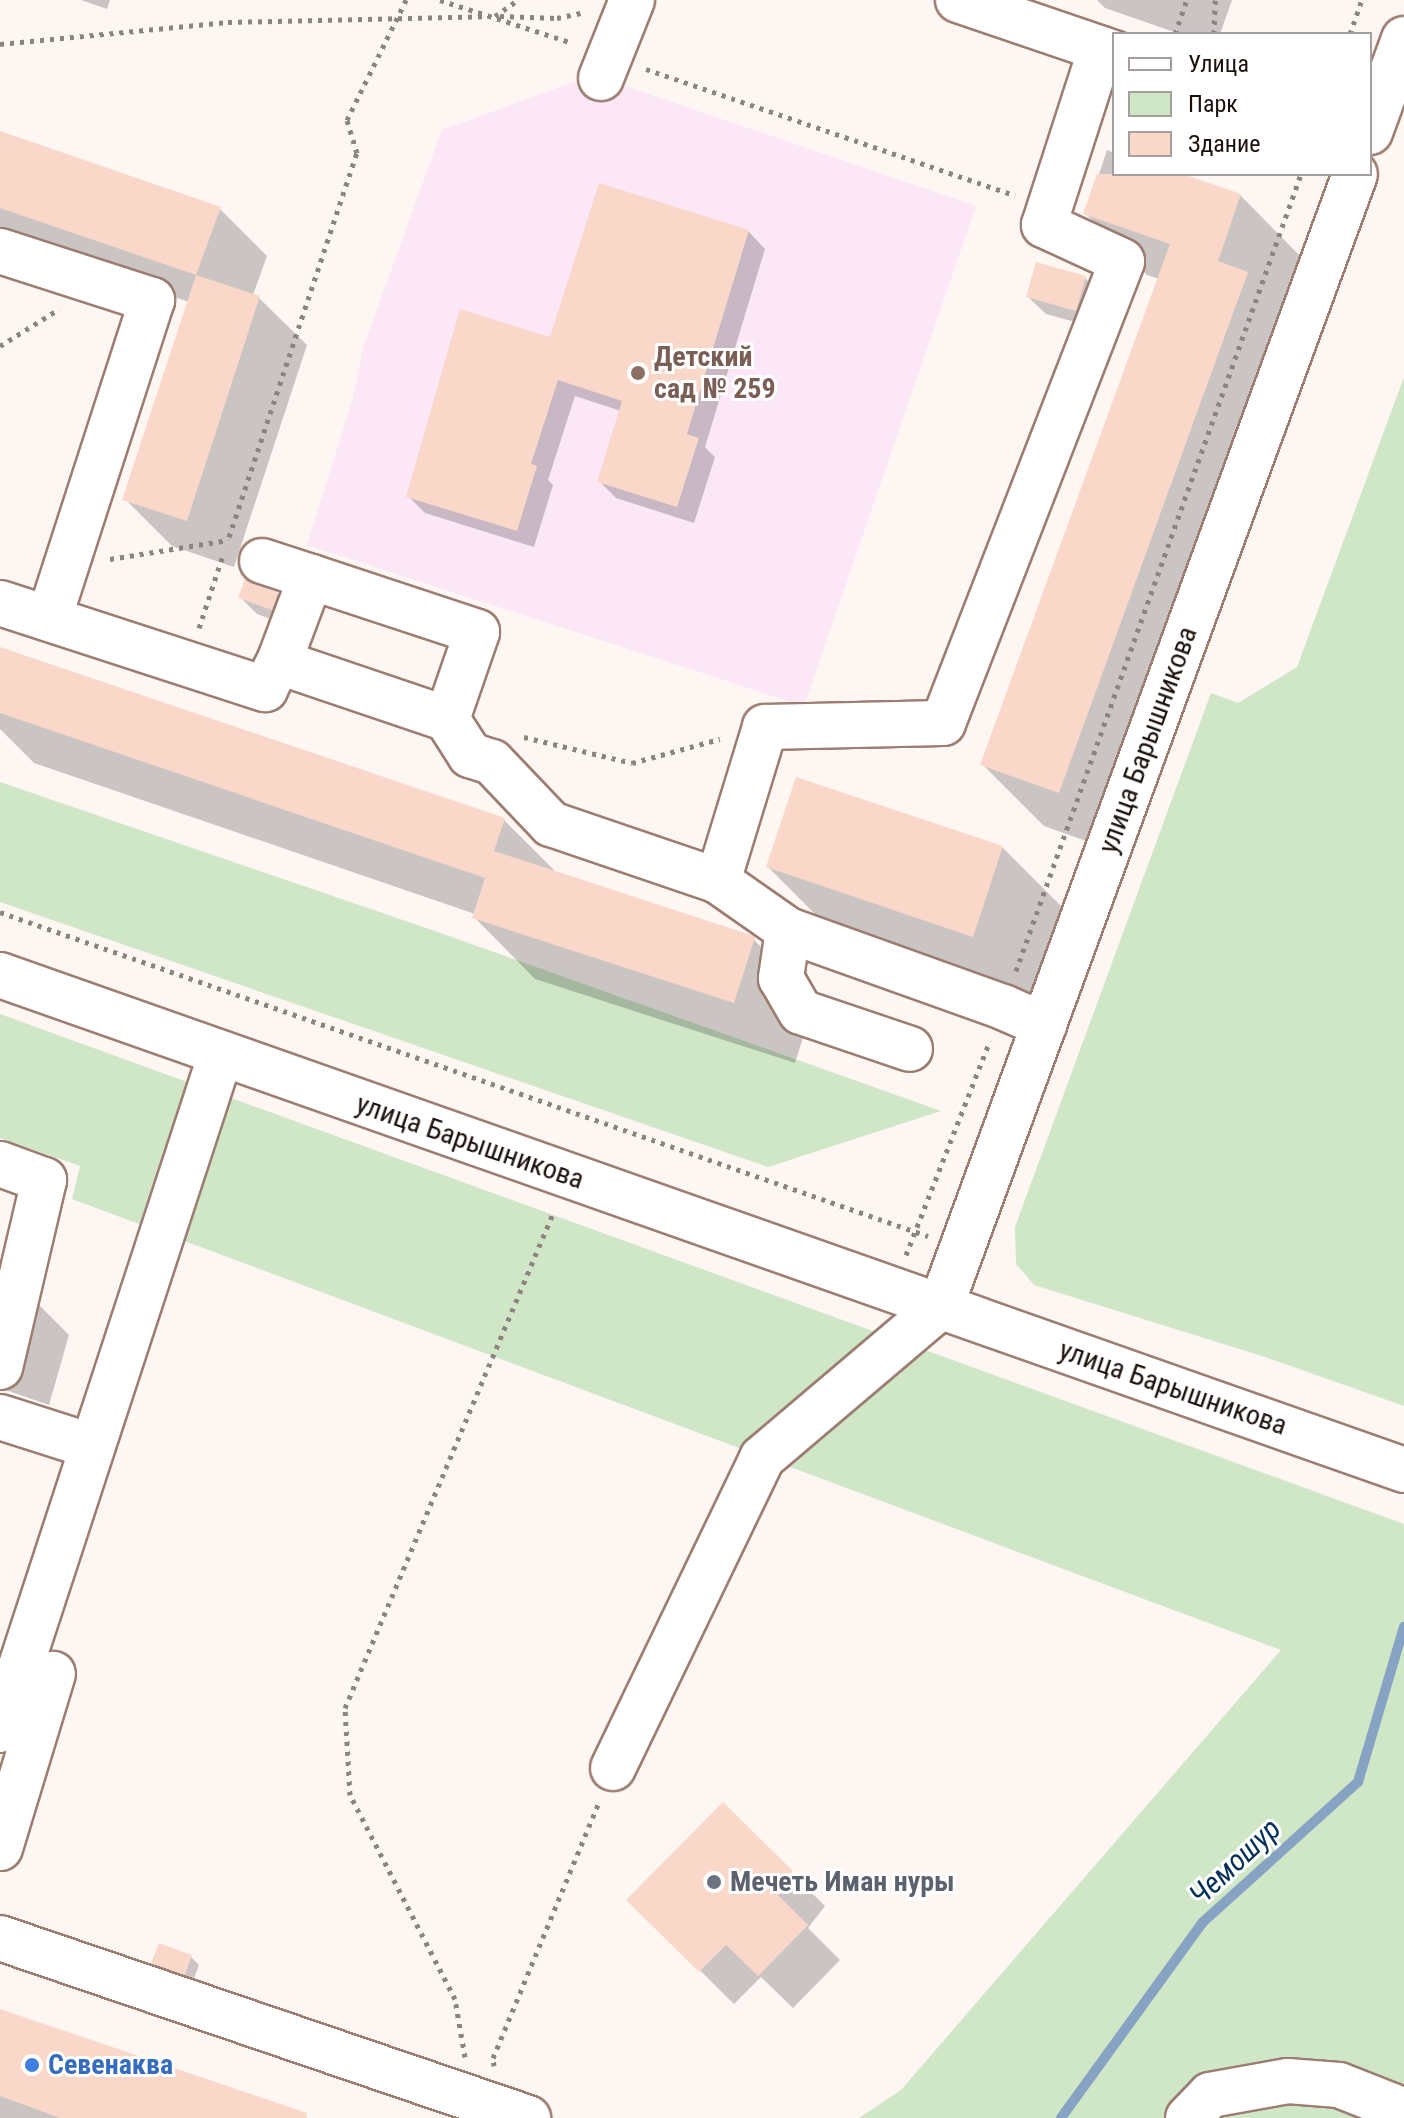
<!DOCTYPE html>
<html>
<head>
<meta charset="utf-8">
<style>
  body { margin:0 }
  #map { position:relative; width:1404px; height:2118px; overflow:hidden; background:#fdf6f3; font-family:"Roboto Condensed",sans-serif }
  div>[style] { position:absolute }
  .education>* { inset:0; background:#fbe7f6 }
  .green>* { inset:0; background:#cfe7c7 }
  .shadow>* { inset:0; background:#0003 }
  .stream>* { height:10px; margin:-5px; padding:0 5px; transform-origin:5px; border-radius:5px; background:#87a3c3 }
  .building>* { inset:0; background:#f9d8c9 }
  .path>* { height:5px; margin-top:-2.5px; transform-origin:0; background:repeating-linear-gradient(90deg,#8d8480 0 4px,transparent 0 10px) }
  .roads { filter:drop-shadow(2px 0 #9c7d71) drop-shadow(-2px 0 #9c7d71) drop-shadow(0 2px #9c7d71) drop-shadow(0 -2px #9c7d71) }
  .minor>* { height:44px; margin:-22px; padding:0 22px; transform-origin:22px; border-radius:22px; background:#fff }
  .dots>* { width:22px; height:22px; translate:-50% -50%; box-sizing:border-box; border:4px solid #fff; border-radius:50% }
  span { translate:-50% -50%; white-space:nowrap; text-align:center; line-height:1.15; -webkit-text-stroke:6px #fff; paint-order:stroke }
  .education-label { font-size:28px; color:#785e54; font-weight:700 }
  .left { translate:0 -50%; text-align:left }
  .street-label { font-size:28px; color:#1b100b }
  .worship-label { font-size:28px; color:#5b616d; font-weight:700 }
  .shop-label { font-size:28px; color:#366cbe; font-weight:700 }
  .water-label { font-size:30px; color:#043058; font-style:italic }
  .legend { position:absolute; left:1112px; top:32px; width:260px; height:144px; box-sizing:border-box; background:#fff; border:2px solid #a49f9d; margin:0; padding:10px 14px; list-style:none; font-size:24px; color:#1b100b }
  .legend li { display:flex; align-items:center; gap:16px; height:40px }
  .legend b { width:40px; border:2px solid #a49f9d }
</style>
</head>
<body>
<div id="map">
  <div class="education">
    <div style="clip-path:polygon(593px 75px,976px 206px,804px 706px,307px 545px,353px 398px,363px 348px,442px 130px)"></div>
  </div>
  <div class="green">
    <div style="clip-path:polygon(1404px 377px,1404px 1406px,1265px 1357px,1034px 1285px,1016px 1264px,1015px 1227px,1211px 693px,1238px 703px,1297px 667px)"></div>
    <div style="clip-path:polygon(0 782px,432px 930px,941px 1111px,768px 1167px,0 902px)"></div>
    <div style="clip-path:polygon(0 1014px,1404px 1524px,1404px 2118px,859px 2118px,901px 2090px,1281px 1650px,72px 1199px,80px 1166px,0 1138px)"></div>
  </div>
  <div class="shadow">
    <div style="clip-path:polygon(81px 0,110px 0,107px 9px)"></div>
    <div style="clip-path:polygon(1097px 0,1232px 0,1220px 34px,1180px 34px,1105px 8px)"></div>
    <div style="clip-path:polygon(0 133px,220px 209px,267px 256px,253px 295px,259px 298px,307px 345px,234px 567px,172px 546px,125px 499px,189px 302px,0 237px)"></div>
    <div style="clip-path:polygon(1107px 150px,1114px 153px,1114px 174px,1177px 174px,1240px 195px,1301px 257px,1120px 853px,1044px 826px,983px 765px,1159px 279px,1147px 275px,1086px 214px)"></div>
    <div style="clip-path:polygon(748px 231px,765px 249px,705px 447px,715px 457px,694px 523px,616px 498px,599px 481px,621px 411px,575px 396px,548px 480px,553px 485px,534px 547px,425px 513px,408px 496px,551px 340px)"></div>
    <div style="clip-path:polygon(1085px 278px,1102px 295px,1093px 327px,1046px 314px,1028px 297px)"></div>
    <div style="clip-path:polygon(277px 594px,294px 612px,289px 626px,257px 614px,240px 597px)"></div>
    <div style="clip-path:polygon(0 649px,504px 820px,558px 874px,753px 939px,815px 1000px,795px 1063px,535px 979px,474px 917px,475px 914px,34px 763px,0 729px)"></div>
    <div style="clip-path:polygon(1002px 847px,1074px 919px,1044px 1006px,839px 938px,768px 867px)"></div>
    <div style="clip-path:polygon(0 1266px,69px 1335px,49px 1405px,0 1388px)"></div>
    <div style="clip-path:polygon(723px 1805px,825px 1906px,808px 1928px,840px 1960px,793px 2008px,761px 1977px,734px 2004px,629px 1900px)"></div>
    <div style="clip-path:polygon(191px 1957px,199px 1965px,193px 1981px,162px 1971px,154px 1963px)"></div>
    <div style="clip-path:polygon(0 2011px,308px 2118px,0 2118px)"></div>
  </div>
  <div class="stream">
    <div style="left:1061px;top:2118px;width:242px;rotate:-54.1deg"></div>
    <div style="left:1203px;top:1922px;width:209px;rotate:-42.1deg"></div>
    <div style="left:1358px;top:1782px;width:162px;rotate:-73.5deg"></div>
  </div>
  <div class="building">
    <div style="clip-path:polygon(0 131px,221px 207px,196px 275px,0 208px)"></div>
    <div style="clip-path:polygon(1097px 174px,1183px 174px,1241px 194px,1218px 261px,1248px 272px,1059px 793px,980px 765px,1170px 244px,1083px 214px)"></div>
    <div style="clip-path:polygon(599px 183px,749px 230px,687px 434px,699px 438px,677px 507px,597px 482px,622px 401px,558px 380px,531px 464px,537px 466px,517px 531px,406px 497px,460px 309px,550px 337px)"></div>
    <div style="clip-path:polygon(1036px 262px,1086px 276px,1076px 311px,1026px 297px)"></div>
    <div style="clip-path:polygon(196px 275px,260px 296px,187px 521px,122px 500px)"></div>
    <div style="clip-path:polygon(245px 579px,278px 593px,272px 610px,238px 598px)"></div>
    <div style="clip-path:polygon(0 647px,505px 818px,494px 851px,751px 935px,755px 937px,734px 1003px,472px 918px,485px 878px,0 713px)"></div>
    <div style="clip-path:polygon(796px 777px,1003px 846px,973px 937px,766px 867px)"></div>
    <div style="clip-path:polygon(723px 1802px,793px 1871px,776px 1893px,808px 1925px,758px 1976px,726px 1945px,699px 1972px,626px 1900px)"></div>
    <div style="clip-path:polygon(159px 1943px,192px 1955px,185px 1975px,151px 1963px)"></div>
    <div style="clip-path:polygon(0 2009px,307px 2113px,306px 2118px,60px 2118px,0 2096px)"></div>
  </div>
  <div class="path">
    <div style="left:440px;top:0;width:139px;rotate:18deg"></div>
    <div style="left:495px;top:16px;width:28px;rotate:-35deg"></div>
    <div style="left:500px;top:16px;width:57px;rotate:2deg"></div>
    <div style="left:557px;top:18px;width:29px;rotate:-12deg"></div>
    <div style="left:1175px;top:34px;width:36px;rotate:-71deg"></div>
    <div style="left:1214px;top:34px;width:34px;rotate:-88deg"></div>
    <div style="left:1350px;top:34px;width:36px;rotate:-71deg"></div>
    <div style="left:0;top:44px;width:229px;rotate:-5.5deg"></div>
    <div style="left:228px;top:22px;width:258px;rotate:-1.3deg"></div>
    <div style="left:646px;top:69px;width:390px;rotate:18.9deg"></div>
    <div style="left:0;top:346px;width:70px;rotate:-32.1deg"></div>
    <div style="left:229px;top:537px;width:405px;rotate:-71.6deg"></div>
    <div style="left:357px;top:153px;width:34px;rotate:-107deg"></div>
    <div style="left:347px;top:120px;width:134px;rotate:-63.8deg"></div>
    <div style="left:110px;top:559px;width:120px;rotate:-9.1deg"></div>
    <div style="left:199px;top:628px;width:74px;rotate:-71.8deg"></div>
    <div style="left:524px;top:737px;width:111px;rotate:13.5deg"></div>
    <div style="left:632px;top:763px;width:91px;rotate:-15.3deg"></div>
    <div style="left:0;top:912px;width:983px;rotate:19.25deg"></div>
    <div style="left:1016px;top:971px;width:846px;rotate:-70.32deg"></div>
    <div style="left:906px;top:1255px;width:230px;rotate:-68.6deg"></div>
    <div style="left:465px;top:2057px;width:59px;rotate:-99.8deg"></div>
    <div style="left:455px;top:1999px;width:229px;rotate:-117.2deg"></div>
    <div style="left:350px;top:1795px;width:87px;rotate:-93.3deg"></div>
    <div style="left:345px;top:1708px;width:539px;rotate:-67.19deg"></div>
    <div style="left:494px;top:2066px;width:8px;rotate:-97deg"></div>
    <div style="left:493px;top:2058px;width:277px;rotate:-67.5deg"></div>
  </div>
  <div class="roads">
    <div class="minor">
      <div style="left:958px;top:0;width:165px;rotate:18.8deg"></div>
      <div style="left:601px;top:78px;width:84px;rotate:-68.3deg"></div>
      <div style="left:1370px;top:132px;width:99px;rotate:-69.9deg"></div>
      <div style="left:0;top:251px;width:160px;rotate:17.9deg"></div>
      <div style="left:152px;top:300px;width:335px;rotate:107.9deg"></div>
      <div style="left:262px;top:561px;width:52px;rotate:18.1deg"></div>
      <div style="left:0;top:603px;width:279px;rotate:18deg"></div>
      <div style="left:265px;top:689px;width:30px;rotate:-63deg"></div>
      <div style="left:279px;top:662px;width:177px;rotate:18.7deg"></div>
      <div style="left:447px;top:719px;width:43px;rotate:57.4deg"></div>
      <div style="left:470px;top:755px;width:23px;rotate:18deg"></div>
      <div style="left:492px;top:762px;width:86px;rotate:46.4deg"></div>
      <div style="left:551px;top:824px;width:176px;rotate:18.8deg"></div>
      <div style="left:718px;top:881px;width:85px;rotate:35deg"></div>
      <div style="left:788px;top:930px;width:228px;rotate:19.7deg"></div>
      <div style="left:1003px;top:1007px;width:45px;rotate:23.7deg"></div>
      <div style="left:279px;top:662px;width:91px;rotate:-69.4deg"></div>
      <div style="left:311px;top:577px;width:175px;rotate:18.3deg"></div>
      <div style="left:477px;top:632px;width:92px;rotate:109deg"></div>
      <div style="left:718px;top:881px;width:161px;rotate:-73deg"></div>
      <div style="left:765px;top:727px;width:178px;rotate:-1.3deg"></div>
      <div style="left:943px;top:723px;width:495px;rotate:-68.8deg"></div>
      <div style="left:1122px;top:261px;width:86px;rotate:-155.2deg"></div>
      <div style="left:1044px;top:225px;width:185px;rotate:-72.1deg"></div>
      <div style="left:788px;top:930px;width:49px;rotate:98.3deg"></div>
      <div style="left:781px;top:978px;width:39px;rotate:60deg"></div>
      <div style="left:801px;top:1012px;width:115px;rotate:18.7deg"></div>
      <div style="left:0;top:975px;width:1489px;rotate:19.42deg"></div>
      <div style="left:0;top:1164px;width:47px;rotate:20deg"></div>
      <div style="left:44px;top:1180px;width:192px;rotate:103.2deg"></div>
      <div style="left:0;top:1417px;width:96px;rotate:17.7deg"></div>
      <div style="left:0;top:1730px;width:711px;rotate:-71.9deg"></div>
      <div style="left:613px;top:1768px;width:344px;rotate:-64.3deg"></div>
      <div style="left:762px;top:1458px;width:235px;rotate:-40.3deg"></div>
      <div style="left:941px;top:1306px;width:1205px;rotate:-69.91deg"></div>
      <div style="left:0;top:1848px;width:182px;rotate:-73.1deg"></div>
      <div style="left:0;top:1938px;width:558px;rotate:18.82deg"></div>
      <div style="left:1188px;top:2118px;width:32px;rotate:-46deg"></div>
      <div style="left:1210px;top:2095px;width:79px;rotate:-10.2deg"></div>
      <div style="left:1288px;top:2081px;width:51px;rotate:4.5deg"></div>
      <div style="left:1339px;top:2085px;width:62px;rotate:21.6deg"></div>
      <div style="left:1397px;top:2108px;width:10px;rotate:45deg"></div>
    </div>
  </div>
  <div class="dots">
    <div style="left:638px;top:373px;background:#8d6e63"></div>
    <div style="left:714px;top:1882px;background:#6b7280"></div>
    <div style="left:32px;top:2065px;background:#3f7fe0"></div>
  </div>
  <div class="education-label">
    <span class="left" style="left:654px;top:373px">Детский<br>сад № 259</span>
  </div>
  <div class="street-label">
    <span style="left:1148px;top:740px;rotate:-70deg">улица Барышникова</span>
    <span style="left:470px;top:1142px;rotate:19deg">улица Барышникова</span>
    <span style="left:1173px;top:1388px;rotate:19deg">улица Барышникова</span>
  </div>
  <div class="worship-label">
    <span class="left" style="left:730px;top:1882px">Мечеть Иман нуры</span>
  </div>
  <div class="shop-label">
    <span class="left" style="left:48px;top:2065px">Севенаква</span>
  </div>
  <div class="water-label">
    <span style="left:1235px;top:1862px;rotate:-43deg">Чемошур</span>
  </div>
  <ul class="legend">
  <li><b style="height:10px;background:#fff"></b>Улица</li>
  <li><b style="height:22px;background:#cfe7c7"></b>Парк</li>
  <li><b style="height:22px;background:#f9d8c9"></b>Здание</li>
  </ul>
</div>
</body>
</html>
